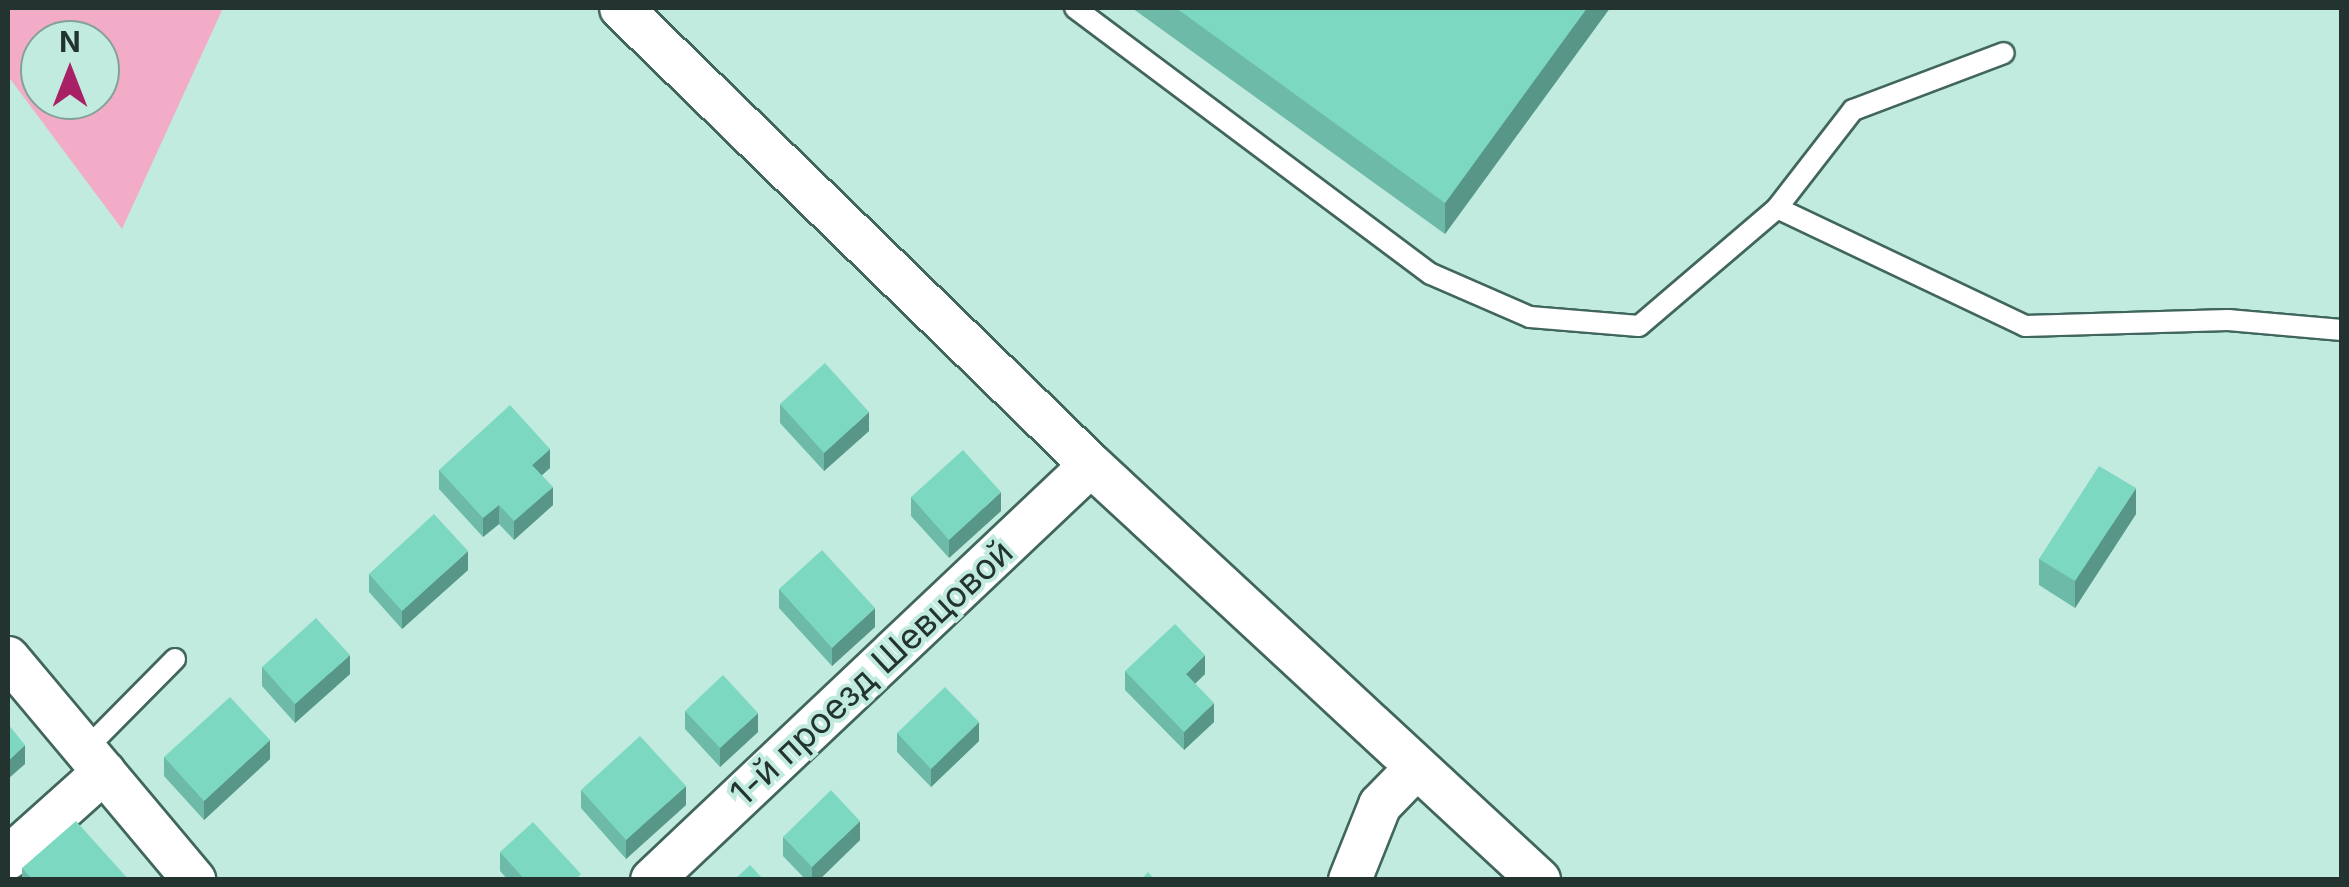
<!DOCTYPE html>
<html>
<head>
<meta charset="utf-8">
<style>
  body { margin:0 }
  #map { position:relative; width:2349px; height:887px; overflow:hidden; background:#c2ebe0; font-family:Inter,sans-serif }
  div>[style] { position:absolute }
  .green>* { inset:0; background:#f2acc7 }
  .roads { filter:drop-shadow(2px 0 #41665d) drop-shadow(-2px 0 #41665d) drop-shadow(0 2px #41665d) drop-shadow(0 -2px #41665d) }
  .lane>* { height:20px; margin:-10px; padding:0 10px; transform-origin:10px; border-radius:10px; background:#fff }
  .street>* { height:42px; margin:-21px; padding:0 21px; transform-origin:21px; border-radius:21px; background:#fff }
  .wall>* { inset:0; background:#6cbaa7 }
  .shaded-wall>* { inset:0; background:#589788 }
  .building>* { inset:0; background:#7dd8c2 }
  span { translate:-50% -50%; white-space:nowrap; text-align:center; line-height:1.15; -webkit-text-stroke:8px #c2ebe0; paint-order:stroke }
  .street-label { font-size:35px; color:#23332f }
  .frame { position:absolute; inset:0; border:10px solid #23332f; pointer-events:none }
  .north { position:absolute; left:20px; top:20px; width:100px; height:100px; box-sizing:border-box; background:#c2ebe0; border:2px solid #82a199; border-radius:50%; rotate:0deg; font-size:28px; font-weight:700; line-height:40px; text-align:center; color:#23332f }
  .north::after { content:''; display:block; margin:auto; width:35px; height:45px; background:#a82066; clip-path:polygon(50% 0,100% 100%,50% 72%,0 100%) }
</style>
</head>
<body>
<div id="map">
  <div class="green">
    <div style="clip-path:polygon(evenodd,8px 8px,223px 8px,122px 229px,8px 76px,8px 8px,40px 40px,100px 40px,100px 100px,40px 100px,40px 40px)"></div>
  </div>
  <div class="roads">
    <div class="lane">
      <div style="left:1075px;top:8px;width:444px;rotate:36.8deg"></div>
      <div style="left:1431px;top:274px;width:108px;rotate:23.5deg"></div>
      <div style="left:1530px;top:317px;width:109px;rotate:4.7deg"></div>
      <div style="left:1639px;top:326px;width:182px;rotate:-40.5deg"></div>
      <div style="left:1777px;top:208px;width:275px;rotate:25.4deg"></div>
      <div style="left:2025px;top:326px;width:203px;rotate:-1.7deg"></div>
      <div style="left:2228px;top:320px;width:114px;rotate:5deg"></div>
      <div style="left:1777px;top:208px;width:124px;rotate:-52.2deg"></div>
      <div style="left:1853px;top:110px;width:161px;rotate:-20.7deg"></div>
      <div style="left:85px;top:750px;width:128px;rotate:-45.3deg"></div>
    </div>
    <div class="street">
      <div style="left:621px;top:8px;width:656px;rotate:44.2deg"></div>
      <div style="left:1091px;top:465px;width:611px;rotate:42.81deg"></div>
      <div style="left:8px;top:658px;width:290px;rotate:50deg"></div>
      <div style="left:8px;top:858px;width:129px;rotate:-41.9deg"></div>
      <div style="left:652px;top:880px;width:604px;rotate:-43.39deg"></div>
      <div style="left:1350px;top:880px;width:81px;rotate:-68.2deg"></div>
      <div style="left:1380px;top:805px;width:49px;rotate:-45.8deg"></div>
    </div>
  </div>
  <div class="wall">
    <div style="clip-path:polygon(1132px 8px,1610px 8px,1445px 234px)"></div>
    <div style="clip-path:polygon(780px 404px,869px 431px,824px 471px,780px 423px)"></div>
    <div style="clip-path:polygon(550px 468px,542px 475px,553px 505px,514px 540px,499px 524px,483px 537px,439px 489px,439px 470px)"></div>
    <div style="clip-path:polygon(911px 497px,1001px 511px,949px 558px,911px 516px)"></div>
    <div style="clip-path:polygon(2136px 514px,2075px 608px,2039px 585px,2039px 559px)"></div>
    <div style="clip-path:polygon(468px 570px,402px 629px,369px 592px,369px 574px)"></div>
    <div style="clip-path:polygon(779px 589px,875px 627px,832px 666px,779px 608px)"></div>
    <div style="clip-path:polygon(262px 667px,350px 674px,295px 723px,262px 686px)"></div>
    <div style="clip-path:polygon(1125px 671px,1205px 674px,1195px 684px,1214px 722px,1184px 750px,1125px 690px)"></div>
    <div style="clip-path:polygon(685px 711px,758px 732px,720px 767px,685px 729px)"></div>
    <div style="clip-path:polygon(897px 733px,979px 741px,931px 787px,897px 752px)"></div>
    <div style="clip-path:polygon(164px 757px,270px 759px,204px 820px,164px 776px)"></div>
    <div style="clip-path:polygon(581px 790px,686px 805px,626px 859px,581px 808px)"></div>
    <div style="clip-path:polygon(783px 837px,860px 840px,819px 880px,806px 880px,783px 856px)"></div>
    <div style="clip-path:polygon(500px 852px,581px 880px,508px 880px,500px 871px)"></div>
    <div style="clip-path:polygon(22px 868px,129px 880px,22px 880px)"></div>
  </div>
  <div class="shaded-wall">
    <div style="clip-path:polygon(1587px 8px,1610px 8px,1445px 234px,1445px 203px)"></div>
    <div style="clip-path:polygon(869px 412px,869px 431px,824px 471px,824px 453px)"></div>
    <div style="clip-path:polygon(550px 449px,550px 468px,532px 484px,532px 465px)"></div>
    <div style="clip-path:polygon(553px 487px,553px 505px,514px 540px,514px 521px)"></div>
    <div style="clip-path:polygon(2136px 488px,2136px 514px,2075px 608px,2075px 581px)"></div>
    <div style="clip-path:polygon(1001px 492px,1001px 511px,949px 558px,949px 540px)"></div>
    <div style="clip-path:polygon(499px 505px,499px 524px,483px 537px,483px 518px)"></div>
    <div style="clip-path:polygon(468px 551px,468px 570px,402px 629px,402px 611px)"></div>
    <div style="clip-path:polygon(875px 608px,875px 627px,832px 666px,832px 648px)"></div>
    <div style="clip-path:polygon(350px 655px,350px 674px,295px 723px,295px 704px)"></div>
    <div style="clip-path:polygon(1205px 655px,1205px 674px,1186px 692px,1186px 674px)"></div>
    <div style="clip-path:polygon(1214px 703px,1214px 722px,1184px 750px,1184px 732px)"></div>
    <div style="clip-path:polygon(758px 713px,758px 732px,720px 767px,720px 748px)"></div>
    <div style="clip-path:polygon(979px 722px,979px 741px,931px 787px,931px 769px)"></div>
    <div style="clip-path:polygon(270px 740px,270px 759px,204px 820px,204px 801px)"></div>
    <div style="clip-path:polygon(25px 745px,25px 764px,8px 779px,8px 761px)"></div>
    <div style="clip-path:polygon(686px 786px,686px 805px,626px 859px,626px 840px)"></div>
    <div style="clip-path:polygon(860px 821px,860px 840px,819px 880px,812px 880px,812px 867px)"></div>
  </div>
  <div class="building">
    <div style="clip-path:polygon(1176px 8px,1587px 8px,1445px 203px)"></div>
    <div style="clip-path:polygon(825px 363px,869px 412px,824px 453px,780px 404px)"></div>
    <div style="clip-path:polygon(510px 405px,550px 449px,532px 465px,553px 487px,514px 521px,499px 505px,483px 518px,439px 470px)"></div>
    <div style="clip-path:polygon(963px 450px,1001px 492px,949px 540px,911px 497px)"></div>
    <div style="clip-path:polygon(2099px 466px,2136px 488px,2075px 581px,2039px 559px)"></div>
    <div style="clip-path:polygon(434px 514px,468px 551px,402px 611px,369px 574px)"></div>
    <div style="clip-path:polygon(822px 550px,875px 608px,832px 648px,779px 589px)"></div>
    <div style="clip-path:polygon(316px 618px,350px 655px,295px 704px,262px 667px)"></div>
    <div style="clip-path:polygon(1175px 624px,1205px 655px,1186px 674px,1214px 703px,1184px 732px,1125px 671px)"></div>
    <div style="clip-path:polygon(723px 675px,758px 713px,720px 748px,685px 711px)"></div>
    <div style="clip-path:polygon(945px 687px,979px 722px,931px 769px,897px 733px)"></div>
    <div style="clip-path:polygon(230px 697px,270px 740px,204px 801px,164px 757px)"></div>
    <div style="clip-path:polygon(8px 724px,25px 745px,8px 761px)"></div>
    <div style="clip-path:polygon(640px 736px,686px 786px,626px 840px,581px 790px)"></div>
    <div style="clip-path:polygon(831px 790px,860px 821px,812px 867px,783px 837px)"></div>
    <div style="clip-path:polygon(76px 821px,129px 880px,33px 880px,22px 868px)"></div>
    <div style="clip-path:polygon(533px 822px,581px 874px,575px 880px,525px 880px,500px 852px)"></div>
    <div style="clip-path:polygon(750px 865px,764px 880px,734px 880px)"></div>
    <div style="clip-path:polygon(1148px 872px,1155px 880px,1141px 880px)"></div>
  </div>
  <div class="street-label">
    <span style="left:871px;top:672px;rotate:-43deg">1-й проезд Шевцовой</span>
  </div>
  <div class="frame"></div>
  <div class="north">N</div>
</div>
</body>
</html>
